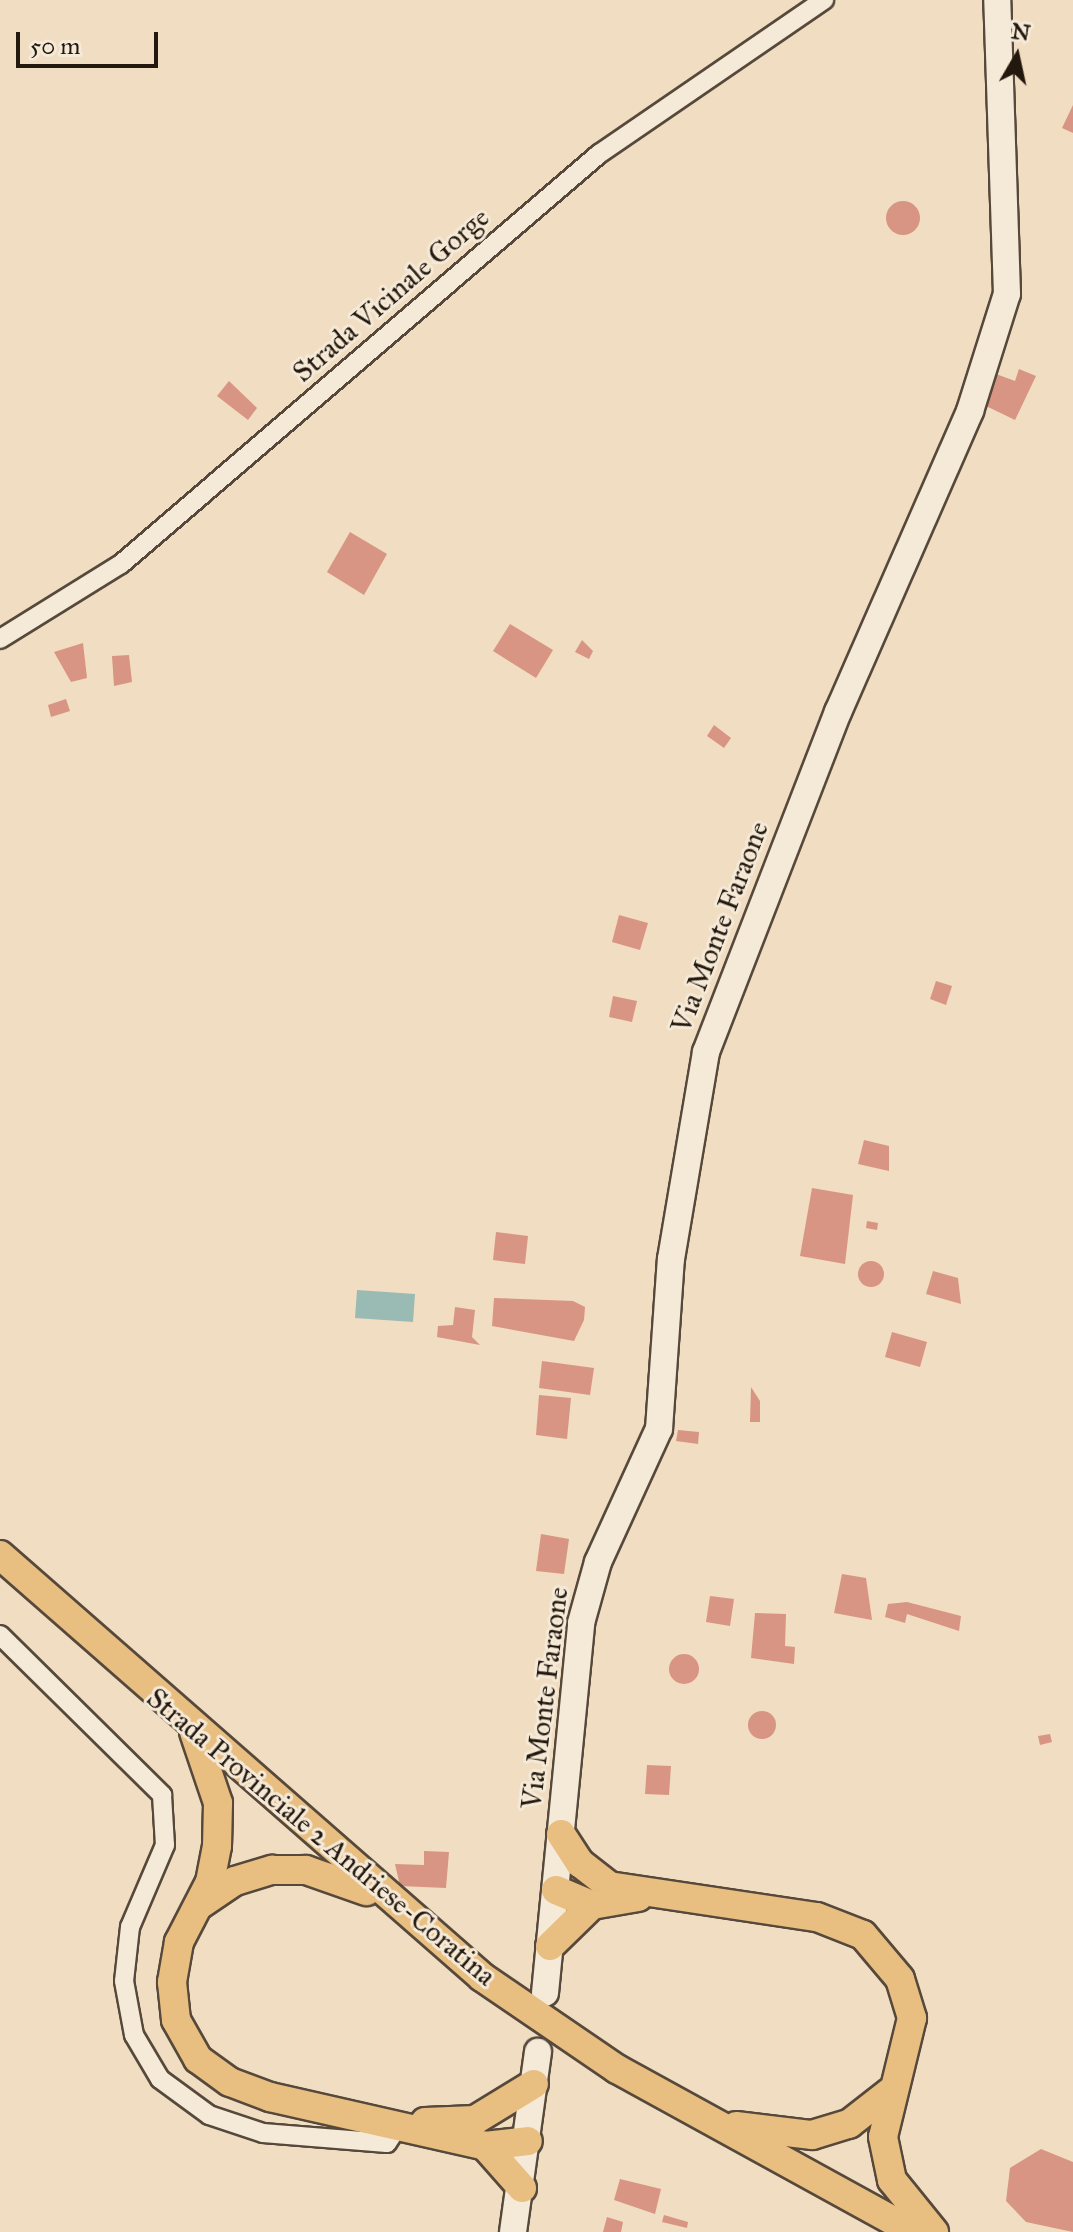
<!DOCTYPE html>
<html>
<head>
<meta charset="utf-8">
<style>
  body { margin:0 }
  #map { position:relative; width:1073px; height:2232px; overflow:hidden; background:#f0ddc2; font-family:"IM FELL Great Primer",serif }
  div>[style] { position:absolute }
  .water>* { inset:0; background:#9abbb4 }
  .building>* { inset:0; background:#d89583 }
  .round { border-radius:50% }
  .roads { filter:drop-shadow(2px 0 #56493b) drop-shadow(-2px 0 #56493b) drop-shadow(0 2px #56493b) drop-shadow(0 -2px #56493b) }
  .street>* { height:18px; margin:-9px; padding:0 9px; transform-origin:9px; border-radius:9px; background:#f5e9d7 }
  .secondary>* { height:26px; margin:-13px; padding:0 13px; transform-origin:13px; border-radius:13px; background:#f5e9d7 }
  .primary>* { height:28px; margin:-14px; padding:0 14px; transform-origin:14px; border-radius:14px; background:#e8be81 }
  span { translate:-50% -50%; white-space:nowrap; text-align:center; line-height:1.15; -webkit-text-stroke:6px #f5e9d7; paint-order:stroke }
  .street-label { font-size:28px; color:#22180e }
  .north { position:absolute; left:977px; top:16px; width:80px; height:80px; -webkit-text-stroke:6px #f5e9d7; paint-order:stroke; rotate:9deg; font-size:22px; font-weight:700; line-height:32px; text-align:center; color:#22180e }
  .north::after { content:''; display:block; margin:auto; width:28px; height:36px; background:#22180e; clip-path:polygon(50% 0,100% 100%,50% 72%,0 100%) }
  .scale { position:absolute; left:16px; top:32px; width:142px; height:36px; box-sizing:border-box; border:4px solid #22180e; border-top:0; padding-left:10px; font-size:24px; line-height:28px; white-space:nowrap; color:#22180e; -webkit-text-stroke:6px #f5e9d7; paint-order:stroke }
</style>
</head>
<body>
<div id="map">
  <div class="water">
    <div style="clip-path:polygon(357px 1290px,415px 1294px,413px 1322px,355px 1318px)"></div>
  </div>
  <div class="building">
    <div style="clip-path:polygon(1073px 105px,1073px 133px,1062px 128px)"></div>
    <div class="round" style="left:886px;top:201px;width:34px;height:34px"></div>
    <div style="clip-path:polygon(1019px 369px,1036px 376px,1015px 420px,984px 405px,996px 374px,1015px 381px)"></div>
    <div style="clip-path:polygon(229px 381px,257px 408px,248px 420px,217px 396px)"></div>
    <div style="clip-path:polygon(350px 532px,387px 554px,364px 595px,327px 572px)"></div>
    <div style="clip-path:polygon(510px 624px,553px 650px,536px 678px,493px 651px)"></div>
    <div style="clip-path:polygon(582px 640px,593px 651px,589px 659px,575px 652px)"></div>
    <div style="clip-path:polygon(83px 643px,87px 678px,71px 682px,54px 652px)"></div>
    <div style="clip-path:polygon(129px 655px,132px 682px,114px 686px,112px 656px)"></div>
    <div style="clip-path:polygon(66px 699px,70px 711px,51px 717px,48px 705px)"></div>
    <div style="clip-path:polygon(714px 725px,731px 738px,724px 748px,707px 736px)"></div>
    <div style="clip-path:polygon(619px 915px,648px 923px,640px 950px,612px 942px)"></div>
    <div style="clip-path:polygon(936px 981px,952px 986px,946px 1005px,930px 999px)"></div>
    <div style="clip-path:polygon(613px 996px,637px 1001px,632px 1022px,609px 1017px)"></div>
    <div style="clip-path:polygon(864px 1140px,889px 1146px,889px 1171px,858px 1164px)"></div>
    <div style="clip-path:polygon(812px 1188px,853px 1195px,845px 1264px,800px 1256px)"></div>
    <div style="clip-path:polygon(867px 1221px,878px 1223px,877px 1230px,866px 1228px)"></div>
    <div style="clip-path:polygon(496px 1232px,528px 1236px,525px 1264px,493px 1260px)"></div>
    <div class="round" style="left:858px;top:1261px;width:26px;height:26px"></div>
    <div style="clip-path:polygon(933px 1271px,958px 1278px,961px 1304px,926px 1294px)"></div>
    <div style="clip-path:polygon(494px 1298px,573px 1301px,585px 1307px,584px 1320px,574px 1341px,492px 1326px)"></div>
    <div style="clip-path:polygon(455px 1307px,475px 1310px,472px 1337px,480px 1345px,437px 1337px,438px 1326px,453px 1325px)"></div>
    <div style="clip-path:polygon(892px 1332px,927px 1342px,920px 1367px,885px 1357px)"></div>
    <div style="clip-path:polygon(542px 1361px,594px 1368px,590px 1395px,539px 1388px)"></div>
    <div style="clip-path:polygon(751px 1387px,760px 1401px,760px 1422px,750px 1422px)"></div>
    <div style="clip-path:polygon(539px 1395px,571px 1398px,567px 1439px,536px 1435px)"></div>
    <div style="clip-path:polygon(678px 1430px,699px 1432px,698px 1444px,676px 1441px)"></div>
    <div style="clip-path:polygon(541px 1534px,569px 1539px,564px 1574px,536px 1571px)"></div>
    <div style="clip-path:polygon(842px 1574px,866px 1578px,872px 1620px,834px 1613px)"></div>
    <div style="clip-path:polygon(710px 1596px,734px 1599px,730px 1626px,706px 1622px)"></div>
    <div style="clip-path:polygon(907px 1602px,961px 1616px,959px 1631px,907px 1614px,905px 1623px,885px 1617px,888px 1604px)"></div>
    <div style="clip-path:polygon(755px 1613px,786px 1614px,785px 1646px,795px 1647px,794px 1664px,751px 1658px)"></div>
    <div class="round" style="left:669px;top:1654px;width:30px;height:30px"></div>
    <div class="round" style="left:748px;top:1711px;width:28px;height:28px"></div>
    <div style="clip-path:polygon(1050px 1734px,1052px 1742px,1040px 1745px,1038px 1736px)"></div>
    <div style="clip-path:polygon(647px 1765px,671px 1766px,669px 1795px,645px 1794px)"></div>
    <div style="clip-path:polygon(424px 1851px,449px 1852px,446px 1888px,400px 1886px,395px 1864px,424px 1865px)"></div>
    <div style="clip-path:polygon(1041px 2149px,1073px 2162px,1073px 2232px,1026px 2222px,1006px 2201px,1010px 2168px)"></div>
    <div style="clip-path:polygon(620px 2179px,661px 2189px,655px 2214px,614px 2200px)"></div>
    <div style="clip-path:polygon(664px 2215px,688px 2222px,687px 2228px,662px 2222px)"></div>
    <div style="clip-path:polygon(607px 2217px,623px 2222px,621px 2232px,603px 2232px)"></div>
  </div>
  <div class="roads">
    <div class="street">
      <div style="left:0;top:639px;width:142px;rotate:-31.8deg"></div>
      <div style="left:121px;top:564px;width:630px;rotate:-40.62deg"></div>
      <div style="left:599px;top:154px;width:273px;rotate:-34.4deg"></div>
      <div style="left:0;top:1635px;width:228px;rotate:44.6deg"></div>
      <div style="left:162px;top:1795px;width:50px;rotate:86.6deg"></div>
      <div style="left:165px;top:1845px;width:89px;rotate:113.1deg"></div>
      <div style="left:130px;top:1927px;width:54px;rotate:96.3deg"></div>
      <div style="left:124px;top:1981px;width:55px;rotate:79.5deg"></div>
      <div style="left:134px;top:2035px;width:51px;rotate:59.4deg"></div>
      <div style="left:160px;top:2079px;width:61px;rotate:36.3deg"></div>
      <div style="left:209px;top:2115px;width:57px;rotate:18.4deg"></div>
      <div style="left:263px;top:2133px;width:124px;rotate:4.6deg"></div>
      <div style="left:387px;top:2143px;width:24px;rotate:-57deg"></div>
    </div>
    <div class="secondary">
      <div style="left:545px;top:1993px;width:372px;rotate:-84.4deg"></div>
      <div style="left:581px;top:1623px;width:63px;rotate:-74.4deg"></div>
      <div style="left:598px;top:1562px;width:146px;rotate:-65.4deg"></div>
      <div style="left:659px;top:1429px;width:170px;rotate:-86deg"></div>
      <div style="left:671px;top:1259px;width:210px;rotate:-80.4deg"></div>
      <div style="left:706px;top:1052px;width:365px;rotate:-68.8deg"></div>
      <div style="left:838px;top:712px;width:329px;rotate:-66.3deg"></div>
      <div style="left:970px;top:411px;width:123px;rotate:-72.5deg"></div>
      <div style="left:1007px;top:294px;width:294px;rotate:-91.9deg"></div>
      <div style="left:513px;top:2232px;width:182px;rotate:-82.1deg"></div>
    </div>
    <div class="primary">
      <div style="left:0;top:1555px;width:641px;rotate:41.2deg"></div>
      <div style="left:482px;top:1977px;width:163px;rotate:34.3deg"></div>
      <div style="left:617px;top:2069px;width:339px;rotate:28.8deg"></div>
      <div style="left:194px;top:1732px;width:75px;rotate:71.3deg"></div>
      <div style="left:218px;top:1803px;width:43px;rotate:91.3deg"></div>
      <div style="left:217px;top:1846px;width:37px;rotate:101deg"></div>
      <div style="left:210px;top:1882px;width:68px;rotate:117.3deg"></div>
      <div style="left:179px;top:1942px;width:41px;rotate:99.9deg"></div>
      <div style="left:172px;top:1982px;width:38px;rotate:84deg"></div>
      <div style="left:176px;top:2020px;width:45px;rotate:60.6deg"></div>
      <div style="left:198px;top:2059px;width:39px;rotate:36deg"></div>
      <div style="left:230px;top:2082px;width:43px;rotate:20.6deg"></div>
      <div style="left:270px;top:2097px;width:221px;rotate:12.8deg"></div>
      <div style="left:485px;top:2146px;width:43px;rotate:-6.6deg"></div>
      <div style="left:561px;top:1834px;width:35px;rotate:57deg"></div>
      <div style="left:580px;top:1863px;width:37px;rotate:38deg"></div>
      <div style="left:609px;top:1886px;width:210px;rotate:8.5deg"></div>
      <div style="left:817px;top:1917px;width:49px;rotate:21.4deg"></div>
      <div style="left:863px;top:1935px;width:57px;rotate:49.9deg"></div>
      <div style="left:900px;top:1979px;width:41px;rotate:72.9deg"></div>
      <div style="left:912px;top:2018px;width:122px;rotate:103.7deg"></div>
      <div style="left:883px;top:2137px;width:44px;rotate:78.2deg"></div>
      <div style="left:892px;top:2180px;width:67px;rotate:51.1deg"></div>
      <div style="left:556px;top:1890px;width:39px;rotate:23deg"></div>
      <div style="left:592px;top:1905px;width:47px;rotate:-9.9deg"></div>
      <div style="left:201px;top:1904px;width:41px;rotate:-34.1deg"></div>
      <div style="left:235px;top:1881px;width:39px;rotate:-17deg"></div>
      <div style="left:272px;top:1870px;width:34px"></div>
      <div style="left:306px;top:1870px;width:64px;rotate:19.3deg"></div>
      <div style="left:550px;top:1946px;width:59px;rotate:-44.3deg"></div>
      <div style="left:425px;top:2122px;width:50px;rotate:-2.3deg"></div>
      <div style="left:475px;top:2120px;width:69px;rotate:-31.4deg"></div>
      <div style="left:736px;top:2126px;width:77px;rotate:6.8deg"></div>
      <div style="left:812px;top:2135px;width:39px;rotate:-17deg"></div>
      <div style="left:849px;top:2124px;width:52px;rotate:-38deg"></div>
      <div style="left:485px;top:2146px;width:56px;rotate:48.6deg"></div>
    </div>
  </div>
  <div class="street-label">
    <span style="left:391px;top:295px;rotate:-41deg">Strada Vicinale Gorge</span>
    <span style="left:720px;top:927px;rotate:-69deg">Via Monte Faraone</span>
    <span style="left:545px;top:1698px;rotate:-83deg">Via Monte Faraone</span>
    <span style="left:321px;top:1837px;rotate:40deg">Strada Provinciale 2 Andriese-Coratina</span>
  </div>
  <div class="north">N</div>
  <div class="scale">50 m</div>
</div>
</body>
</html>
